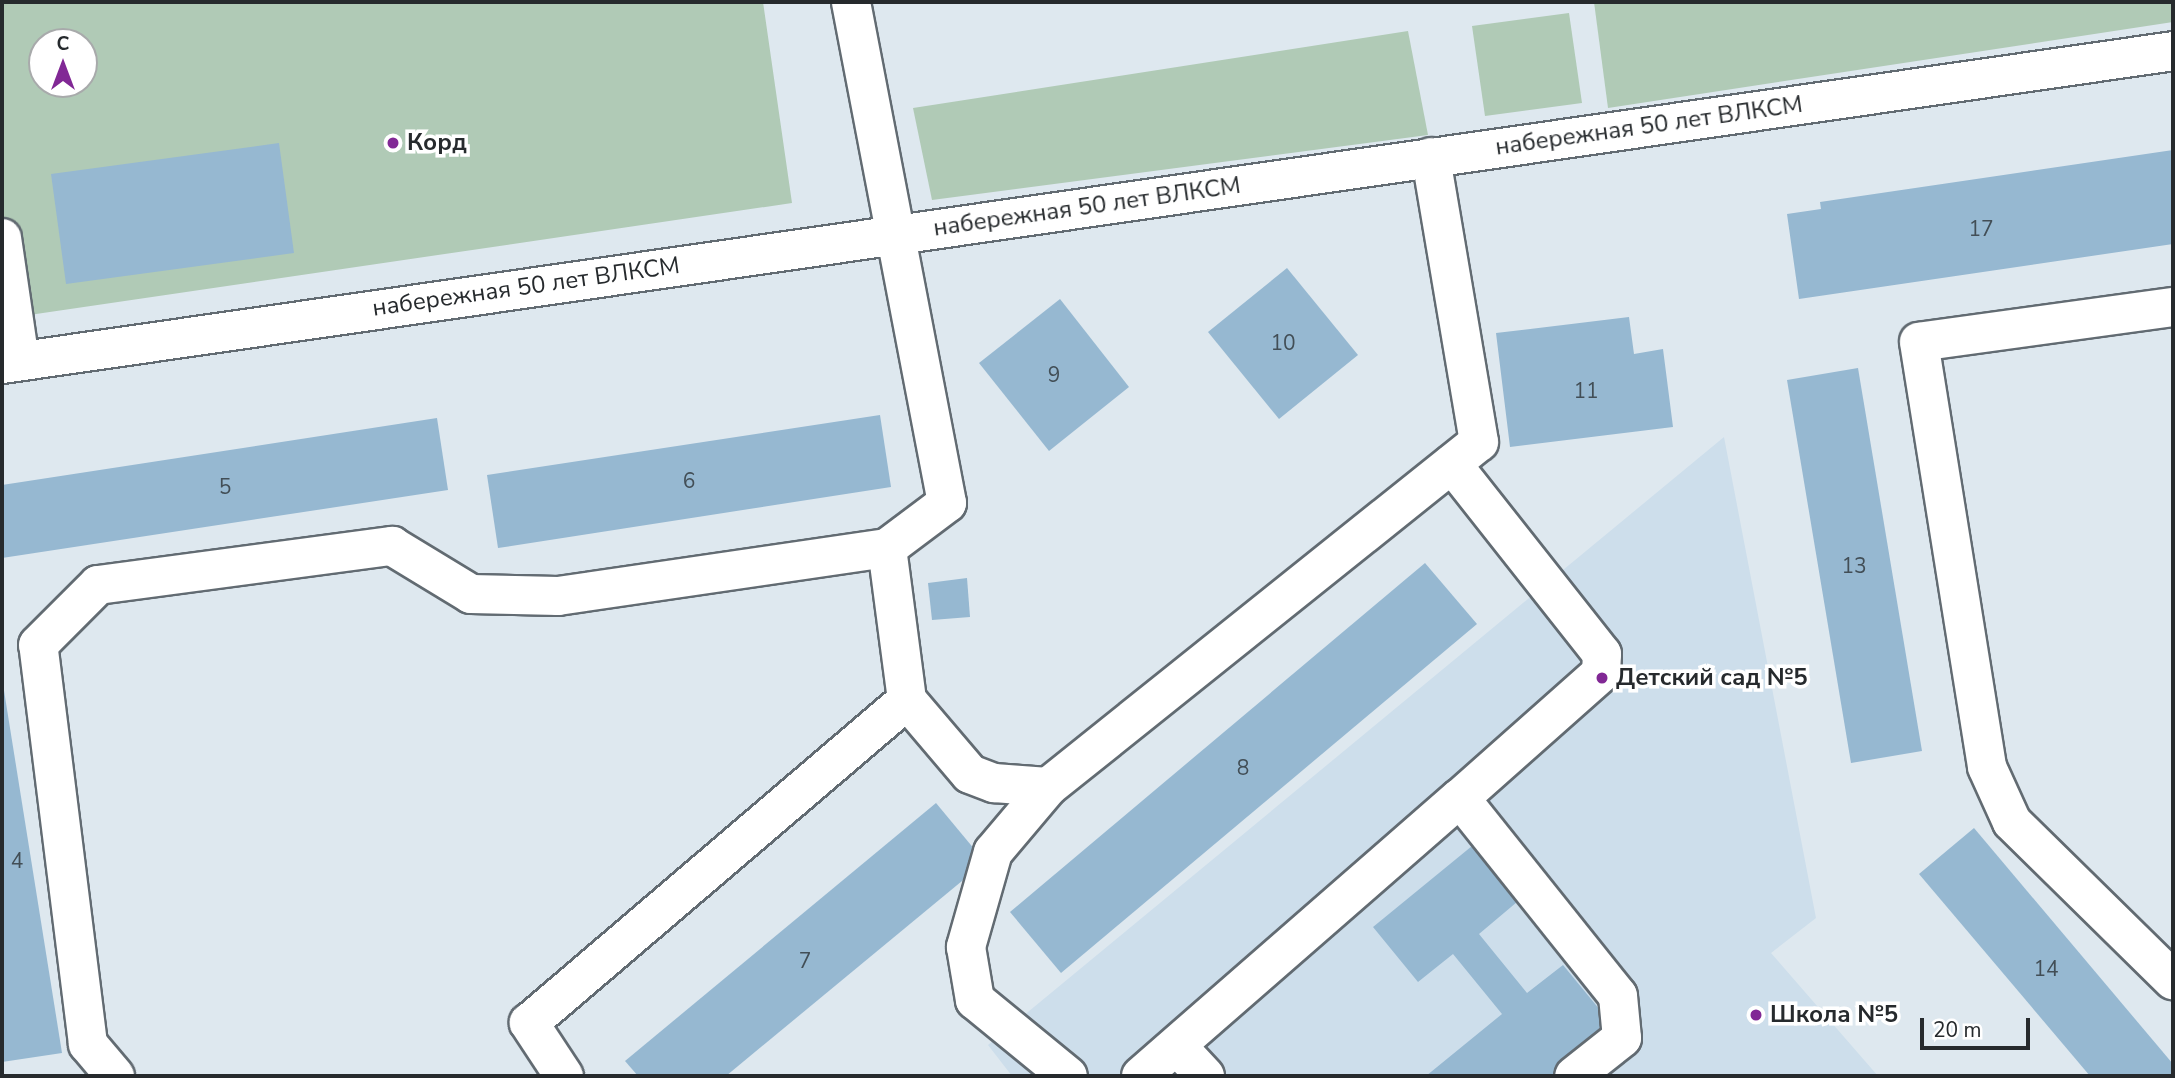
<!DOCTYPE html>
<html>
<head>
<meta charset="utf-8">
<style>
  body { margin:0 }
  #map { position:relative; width:2175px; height:1078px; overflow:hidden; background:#dee8ef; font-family:"Nunito Sans",sans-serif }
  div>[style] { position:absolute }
  .built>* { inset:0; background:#cddeeb }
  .green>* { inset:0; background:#b0cab6 }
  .building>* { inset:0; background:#96b8d1 }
  .roads { filter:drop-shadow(2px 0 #626b72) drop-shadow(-2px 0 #626b72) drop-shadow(0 2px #626b72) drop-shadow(0 -2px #626b72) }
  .minor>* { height:38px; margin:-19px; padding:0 19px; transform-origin:19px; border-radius:19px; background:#fff }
  .dots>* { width:19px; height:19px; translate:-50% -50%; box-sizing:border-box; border:4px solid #fff; border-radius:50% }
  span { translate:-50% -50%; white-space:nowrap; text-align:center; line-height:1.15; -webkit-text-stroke:7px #fff; paint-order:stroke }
  .number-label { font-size:21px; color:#424e56 }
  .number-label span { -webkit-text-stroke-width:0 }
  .street-label { font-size:24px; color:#262a2d }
  .poi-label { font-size:24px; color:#262a2d; font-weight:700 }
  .left { translate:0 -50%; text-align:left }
  .frame { position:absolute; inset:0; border:4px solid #262a2d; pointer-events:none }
  .north { position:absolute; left:28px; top:28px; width:70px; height:70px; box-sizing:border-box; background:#fff; border:2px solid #a8aaab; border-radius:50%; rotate:0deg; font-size:19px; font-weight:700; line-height:28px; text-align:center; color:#262a2d }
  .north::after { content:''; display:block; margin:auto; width:24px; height:32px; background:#812895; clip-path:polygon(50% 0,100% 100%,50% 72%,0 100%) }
  .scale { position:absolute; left:1920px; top:1018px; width:110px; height:32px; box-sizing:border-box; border:4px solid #262a2d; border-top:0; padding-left:9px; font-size:21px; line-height:24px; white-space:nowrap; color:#262a2d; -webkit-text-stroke:5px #fff; paint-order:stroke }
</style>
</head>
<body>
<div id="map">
  <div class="built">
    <div style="clip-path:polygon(1724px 437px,1816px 918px,1771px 953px,1878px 1076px,1012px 1076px,988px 1045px)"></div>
  </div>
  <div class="green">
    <div style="clip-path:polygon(evenodd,2px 2px,763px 2px,792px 203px,2px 319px,2px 2px,42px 42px,84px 42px,84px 84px,42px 84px,42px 42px)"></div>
    <div style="clip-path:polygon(1594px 2px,2173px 2px,2173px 22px,1608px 108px)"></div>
    <div style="clip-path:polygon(1569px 13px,1582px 103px,1485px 116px,1472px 26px)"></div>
    <div style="clip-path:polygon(1408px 31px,1428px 135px,932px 200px,913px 108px)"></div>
  </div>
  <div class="building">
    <div style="clip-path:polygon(279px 143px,294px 253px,66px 284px,51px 174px)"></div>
    <div style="clip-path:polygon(2173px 150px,2173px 244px,1799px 299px,1787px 214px,1821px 209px,1820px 202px)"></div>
    <div style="clip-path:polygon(1287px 268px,1358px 355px,1279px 419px,1208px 332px)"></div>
    <div style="clip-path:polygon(1060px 299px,1129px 387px,1049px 451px,979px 363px)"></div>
    <div style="clip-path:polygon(1629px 317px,1634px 354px,1663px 349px,1673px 427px,1510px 447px,1496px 333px)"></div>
    <div style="clip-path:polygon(1858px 368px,1922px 751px,1851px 763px,1787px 380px)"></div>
    <div style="clip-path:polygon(880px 415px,891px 487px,498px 548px,487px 475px)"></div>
    <div style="clip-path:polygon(437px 418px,448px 490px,2px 558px,2px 485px)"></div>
    <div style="clip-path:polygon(1425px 563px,1477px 624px,1061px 973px,1010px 912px)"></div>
    <div style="clip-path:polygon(967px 578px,970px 617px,932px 620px,928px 583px)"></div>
    <div style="clip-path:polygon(2px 678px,62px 1053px,2px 1062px)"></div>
    <div style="clip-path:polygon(936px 803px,985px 862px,726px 1076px,638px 1076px,625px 1061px)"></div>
    <div style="clip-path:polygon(1974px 828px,2173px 1064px,2173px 1076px,2090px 1076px,1919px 874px)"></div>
    <div style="clip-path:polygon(1472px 846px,1517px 902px,1479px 934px,1527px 993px,1563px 965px,1614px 1027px,1553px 1076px,1426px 1076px,1502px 1014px,1453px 954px,1418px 982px,1373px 927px)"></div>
  </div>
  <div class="roads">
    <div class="minor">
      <div style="left:2px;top:238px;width:124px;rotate:81.7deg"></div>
      <div style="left:2173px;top:307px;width:256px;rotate:172.2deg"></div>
      <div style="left:1919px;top:342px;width:430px;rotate:80.9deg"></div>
      <div style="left:1987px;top:767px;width:60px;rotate:65.6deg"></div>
      <div style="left:2012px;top:822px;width:226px;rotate:44.5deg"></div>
      <div style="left:2px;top:364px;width:2193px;rotate:-8.2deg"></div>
      <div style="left:1452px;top:464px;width:242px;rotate:51.7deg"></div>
      <div style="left:1602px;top:654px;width:19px;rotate:93deg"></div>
      <div style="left:1601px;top:673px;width:188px;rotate:138.4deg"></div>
      <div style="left:887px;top:548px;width:153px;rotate:82.5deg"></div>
      <div style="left:907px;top:700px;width:97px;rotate:49.6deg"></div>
      <div style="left:970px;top:774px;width:26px;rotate:21deg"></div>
      <div style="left:994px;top:783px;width:54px;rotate:4.2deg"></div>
      <div style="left:1048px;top:787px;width:552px;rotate:-38.68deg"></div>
      <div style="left:1479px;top:442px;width:289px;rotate:-99.6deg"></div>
      <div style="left:1048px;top:787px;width:85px;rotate:130.2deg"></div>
      <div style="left:993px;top:852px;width:99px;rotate:105.9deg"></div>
      <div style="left:966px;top:947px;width:54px;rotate:80.4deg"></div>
      <div style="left:975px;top:1000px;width:120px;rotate:39.3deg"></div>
      <div style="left:1177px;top:1046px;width:41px;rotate:47deg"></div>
      <div style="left:115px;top:1076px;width:42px;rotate:-130.2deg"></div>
      <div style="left:88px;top:1044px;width:402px;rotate:-97.1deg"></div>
      <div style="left:38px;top:645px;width:85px;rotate:-45deg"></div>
      <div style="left:98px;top:585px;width:297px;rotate:-7.6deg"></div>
      <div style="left:392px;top:546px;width:92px;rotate:31.3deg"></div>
      <div style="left:471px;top:594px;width:87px;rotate:1.3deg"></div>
      <div style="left:558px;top:596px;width:332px;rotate:-8.3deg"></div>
      <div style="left:887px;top:548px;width:75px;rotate:-36.9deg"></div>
      <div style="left:947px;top:503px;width:510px;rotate:-100.85deg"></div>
      <div style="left:564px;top:1076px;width:64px;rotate:-123.4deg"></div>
      <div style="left:529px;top:1023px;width:497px;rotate:-40.5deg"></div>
      <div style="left:1141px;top:1076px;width:423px;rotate:-41.1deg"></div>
      <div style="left:1460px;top:798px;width:253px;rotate:51.4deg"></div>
      <div style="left:1618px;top:996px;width:42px;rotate:84.6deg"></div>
      <div style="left:1622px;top:1038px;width:61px;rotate:141.6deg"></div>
    </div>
  </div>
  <div class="dots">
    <div style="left:393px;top:143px;background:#812895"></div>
    <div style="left:1602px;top:678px;background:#812895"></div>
    <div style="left:1756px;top:1015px;background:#812895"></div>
  </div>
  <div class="number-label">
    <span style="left:1981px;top:229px">17</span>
    <span style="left:1283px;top:343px">10</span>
    <span style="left:1054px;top:375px">9</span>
    <span style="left:1586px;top:391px">11</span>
    <span style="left:689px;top:481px">6</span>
    <span style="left:225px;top:487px">5</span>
    <span style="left:1854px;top:566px">13</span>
    <span style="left:1243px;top:768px">8</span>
    <span style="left:17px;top:861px">4</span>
    <span style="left:805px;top:961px">7</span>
    <span style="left:2046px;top:969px">14</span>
  </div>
  <div class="street-label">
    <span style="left:1649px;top:126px;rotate:-8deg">набережная 50 лет ВЛКСМ</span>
    <span style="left:1087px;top:207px;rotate:-8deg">набережная 50 лет ВЛКСМ</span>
    <span style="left:526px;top:287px;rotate:-8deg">набережная 50 лет ВЛКСМ</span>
  </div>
  <div class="poi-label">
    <span class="left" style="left:407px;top:143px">Корд</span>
    <span class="left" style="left:1616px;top:678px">Детский сад №5</span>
    <span class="left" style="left:1770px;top:1015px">Школа №5</span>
  </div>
  <div class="frame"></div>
  <div class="north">С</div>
  <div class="scale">20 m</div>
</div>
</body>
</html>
